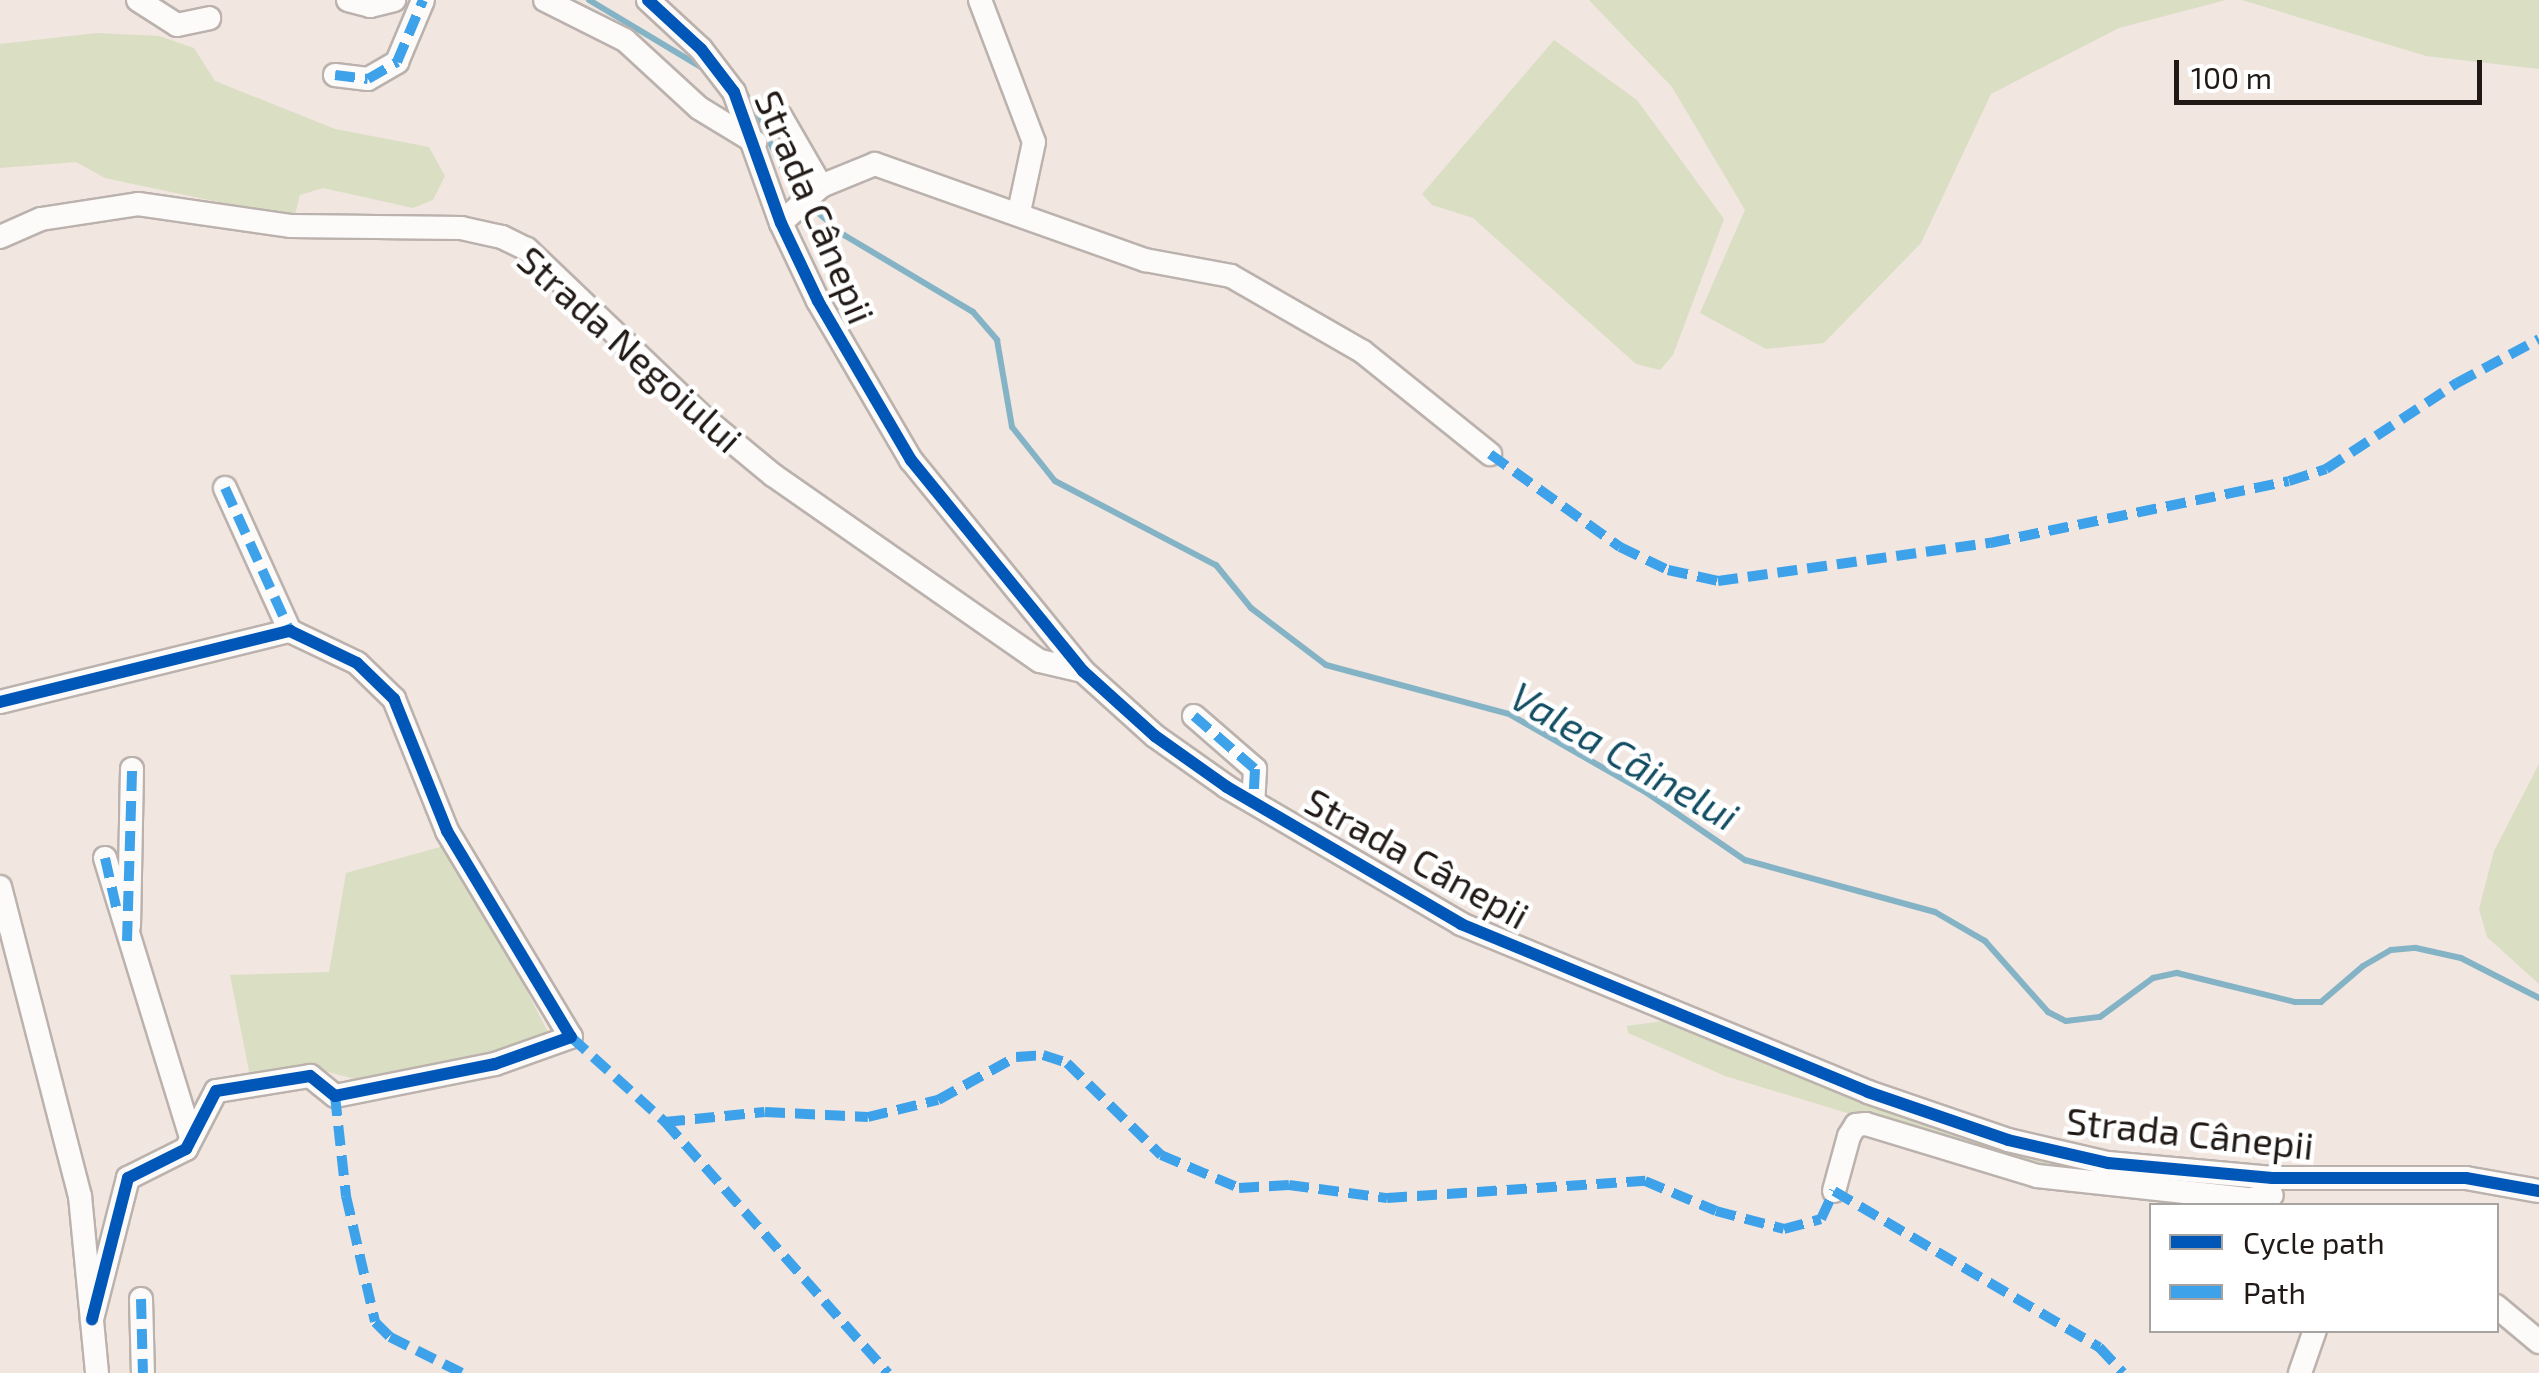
<!DOCTYPE html>
<html>
<head>
<meta charset="utf-8">
<style>
  body { margin:0 }
  #map { position:relative; width:2539px; height:1373px; overflow:hidden; background:#f1e6e0; font-family:"Exo 2",sans-serif }
  div>[style] { position:absolute }
  .green>* { inset:0; background:#dadec3 }
  .stream>* { height:6px; margin:-3px; padding:0 3px; transform-origin:3px; border-radius:3px; background:#85b3c6 }
  .roads { filter:drop-shadow(2px 0 #bbb2ad) drop-shadow(-2px 0 #bbb2ad) drop-shadow(0 2px #bbb2ad) drop-shadow(0 -2px #bbb2ad) }
  .minor>* { height:22px; margin:-11px; padding:0 11px; transform-origin:11px; border-radius:11px; background:#fdfbfa }
  .quiet>* { height:10px; margin-top:-5px; transform-origin:0; background:repeating-linear-gradient(90deg,#3da2ea 0 20px,transparent 0 30px) }
  .cycleway>* { height:12px; margin:-6px; padding:0 6px; transform-origin:6px; border-radius:6px; background:#0057b8 }
  span { translate:-50% -50%; white-space:nowrap; text-align:center; line-height:1.15; -webkit-text-stroke:9px #fff; paint-order:stroke }
  .street-label { font-size:38px; color:#201915 }
  .water-label { font-size:40px; color:#124d63; font-style:italic }
  .legend { position:absolute; left:2149px; top:1203px; width:350px; height:130px; box-sizing:border-box; background:#fff; border:2px solid #a6a3a1; margin:0; padding:12px 18px; list-style:none; font-size:30px; color:#201915 }
  .legend li { display:flex; align-items:center; gap:20px; height:50px }
  .legend b { width:50px; border:2px solid #a6a3a1 }
  .scale { position:absolute; left:2174px; top:60px; width:308px; height:45px; box-sizing:border-box; border:5px solid #201915; border-top:0; padding-left:12px; font-size:30px; line-height:35px; white-space:nowrap; color:#201915; -webkit-text-stroke:8px #fff; paint-order:stroke }
</style>
</head>
<body>
<div id="map">
  <div class="green">
    <div style="clip-path:polygon(1589px 0,2226px 0,2119px 28px,1991px 94px,1921px 243px,1824px 343px,1766px 349px,1700px 313px,1745px 210px,1672px 87px)"></div>
    <div style="clip-path:polygon(2242px 0,2539px 0,2539px 69px,2426px 56px)"></div>
    <div style="clip-path:polygon(97px 33px,159px 36px,194px 48px,215px 81px,335px 129px,429px 147px,445px 176px,433px 200px,413px 208px,323px 188px,300px 195px,294px 218px,105px 178px,76px 162px,0 168px,0 44px)"></div>
    <div style="clip-path:polygon(1554px 40px,1637px 100px,1724px 219px,1673px 355px,1660px 370px,1636px 364px,1473px 218px,1432px 205px,1422px 194px)"></div>
    <div style="clip-path:polygon(2539px 764px,2539px 984px,2487px 937px,2479px 909px,2494px 851px)"></div>
    <div style="clip-path:polygon(451px 844px,551px 1038px,362px 1081px,310px 1067px,250px 1076px,230px 975px,329px 972px,346px 873px)"></div>
    <div style="clip-path:polygon(1663px 1021px,1901px 1114px,2077px 1168px,2194px 1181px,2018px 1165px,1725px 1076px,1628px 1033px,1627px 1026px)"></div>
  </div>
  <div class="stream">
    <div style="left:589px;top:0;width:136px;rotate:30.9deg"></div>
    <div style="left:743px;top:88px;width:117px;rotate:63.7deg"></div>
    <div style="left:795px;top:193px;width:65px;rotate:40.6deg"></div>
    <div style="left:844px;top:235px;width:150px;rotate:30.8deg"></div>
    <div style="left:973px;top:312px;width:37px;rotate:49deg"></div>
    <div style="left:997px;top:340px;width:88px;rotate:80.2deg"></div>
    <div style="left:1012px;top:427px;width:69px;rotate:51.5deg"></div>
    <div style="left:1055px;top:481px;width:182px;rotate:27.6deg"></div>
    <div style="left:1216px;top:565px;width:55px;rotate:50.9deg"></div>
    <div style="left:1251px;top:608px;width:94px;rotate:37.2deg"></div>
    <div style="left:1326px;top:665px;width:189px;rotate:15deg"></div>
    <div style="left:1509px;top:714px;width:159px;rotate:29.8deg"></div>
    <div style="left:1647px;top:793px;width:119px;rotate:34.4deg"></div>
    <div style="left:1745px;top:860px;width:197px;rotate:15.3deg"></div>
    <div style="left:1935px;top:912px;width:58px;rotate:30.1deg"></div>
    <div style="left:1985px;top:941px;width:95px;rotate:48.4deg"></div>
    <div style="left:2048px;top:1012px;width:20px;rotate:27deg"></div>
    <div style="left:2066px;top:1021px;width:34px;rotate:-7deg"></div>
    <div style="left:2100px;top:1017px;width:66px;rotate:-36.3deg"></div>
    <div style="left:2153px;top:978px;width:25px;rotate:-12deg"></div>
    <div style="left:2177px;top:973px;width:122px;rotate:13.8deg"></div>
    <div style="left:2295px;top:1002px;width:26px"></div>
    <div style="left:2321px;top:1002px;width:55px;rotate:-40.6deg"></div>
    <div style="left:2363px;top:966px;width:32px;rotate:-30deg"></div>
    <div style="left:2391px;top:950px;width:25px;rotate:-5deg"></div>
    <div style="left:2416px;top:948px;width:46px;rotate:12.5deg"></div>
    <div style="left:2461px;top:958px;width:88px;rotate:27.1deg"></div>
  </div>
  <div class="roads">
    <div class="minor">
      <div style="left:138px;top:0;width:46px;rotate:32.7deg"></div>
      <div style="left:177px;top:25px;width:33px;rotate:-12deg"></div>
      <div style="left:348px;top:0;width:23px;rotate:15deg"></div>
      <div style="left:370px;top:6px;width:25px;rotate:-14deg"></div>
      <div style="left:545px;top:0;width:89px;rotate:26.6deg"></div>
      <div style="left:625px;top:40px;width:100px;rotate:42.6deg"></div>
      <div style="left:699px;top:108px;width:66px;rotate:31.3deg"></div>
      <div style="left:648px;top:0;width:72px;rotate:42.8deg"></div>
      <div style="left:701px;top:49px;width:54px;rotate:52.5deg"></div>
      <div style="left:734px;top:92px;width:139px;rotate:70.3deg"></div>
      <div style="left:781px;top:223px;width:86px;rotate:64.6deg"></div>
      <div style="left:818px;top:301px;width:184px;rotate:59.7deg"></div>
      <div style="left:911px;top:460px;width:272px;rotate:50.8deg"></div>
      <div style="left:1083px;top:671px;width:97px;rotate:42.1deg"></div>
      <div style="left:1155px;top:736px;width:88px;rotate:35.3deg"></div>
      <div style="left:1227px;top:787px;width:271px;rotate:30.3deg"></div>
      <div style="left:1461px;top:924px;width:440px;rotate:22.4deg"></div>
      <div style="left:1868px;top:1092px;width:148px;rotate:18.9deg"></div>
      <div style="left:2008px;top:1140px;width:103px;rotate:13deg"></div>
      <div style="left:2108px;top:1163px;width:165px;rotate:5.2deg"></div>
      <div style="left:2272px;top:1178px;width:194px"></div>
      <div style="left:2466px;top:1178px;width:74px;rotate:10.1deg"></div>
      <div style="left:980px;top:0;width:152px;rotate:69.2deg"></div>
      <div style="left:1034px;top:142px;width:72px;rotate:102.1deg"></div>
      <div style="left:335px;top:75px;width:33px;rotate:7deg"></div>
      <div style="left:368px;top:79px;width:34px;rotate:-30deg"></div>
      <div style="left:397px;top:62px;width:67px;rotate:-67.2deg"></div>
      <div style="left:781px;top:117px;width:80px;rotate:59.9deg"></div>
      <div style="left:781px;top:223px;width:54px;rotate:-42.8deg"></div>
      <div style="left:821px;top:186px;width:58px;rotate:-22.2deg"></div>
      <div style="left:875px;top:164px;width:287px;rotate:19.6deg"></div>
      <div style="left:1145px;top:260px;width:87px;rotate:10.5deg"></div>
      <div style="left:1231px;top:276px;width:152px;rotate:29.9deg"></div>
      <div style="left:1363px;top:352px;width:163px;rotate:38.8deg"></div>
      <div style="left:0;top:237px;width:45px;rotate:-23.7deg"></div>
      <div style="left:41px;top:219px;width:98px;rotate:-8.8deg"></div>
      <div style="left:138px;top:204px;width:155px;rotate:8.2deg"></div>
      <div style="left:291px;top:226px;width:170px;rotate:0.7deg"></div>
      <div style="left:461px;top:228px;width:42px;rotate:12.4deg"></div>
      <div style="left:502px;top:237px;width:28px;rotate:26deg"></div>
      <div style="left:527px;top:249px;width:245px;rotate:43.7deg"></div>
      <div style="left:704px;top:418px;width:89px;rotate:39.6deg"></div>
      <div style="left:773px;top:475px;width:325px;rotate:34.9deg"></div>
      <div style="left:1040px;top:661px;width:44px;rotate:13.1deg"></div>
      <div style="left:225px;top:488px;width:157px;rotate:65.6deg"></div>
      <div style="left:0;top:702px;width:299px;rotate:-13.8deg"></div>
      <div style="left:290px;top:631px;width:74px;rotate:25.5deg"></div>
      <div style="left:357px;top:663px;width:52px;rotate:44.2deg"></div>
      <div style="left:394px;top:699px;width:142px;rotate:68.1deg"></div>
      <div style="left:447px;top:831px;width:240px;rotate:59deg"></div>
      <div style="left:571px;top:1037px;width:81px;rotate:160.4deg"></div>
      <div style="left:495px;top:1064px;width:163px;rotate:168.7deg"></div>
      <div style="left:335px;top:1096px;width:32px;rotate:-141deg"></div>
      <div style="left:310px;top:1076px;width:95px;rotate:170.9deg"></div>
      <div style="left:216px;top:1091px;width:65px;rotate:117.3deg"></div>
      <div style="left:186px;top:1149px;width:65px;rotate:153.4deg"></div>
      <div style="left:128px;top:1178px;width:146px;rotate:104.3deg"></div>
      <div style="left:1194px;top:716px;width:81px;rotate:41deg"></div>
      <div style="left:1255px;top:769px;width:33px;rotate:93deg"></div>
      <div style="left:105px;top:858px;width:292px;rotate:72.9deg"></div>
      <div style="left:0;top:887px;width:319px;rotate:75.5deg"></div>
      <div style="left:80px;top:1196px;width:178px;rotate:84.5deg"></div>
      <div style="left:129px;top:926px;width:157px;rotate:-88.9deg"></div>
      <div style="left:1834px;top:1191px;width:57px;rotate:-74.7deg"></div>
      <div style="left:1849px;top:1136px;width:13px;rotate:-58deg"></div>
      <div style="left:1856px;top:1125px;width:10px;rotate:-6deg"></div>
      <div style="left:1866px;top:1124px;width:179px;rotate:16.9deg"></div>
      <div style="left:2037px;top:1176px;width:214px;rotate:6.2deg"></div>
      <div style="left:2250px;top:1199px;width:22px;rotate:-10deg"></div>
      <div style="left:141px;top:1299px;width:74px;rotate:88.5deg"></div>
      <div style="left:2496px;top:1306px;width:56px;rotate:39.9deg"></div>
      <div style="left:2300px;top:1373px;width:46px;rotate:-70.8deg"></div>
    </div>
  </div>
  <div class="quiet">
    <div style="left:335px;top:75px;width:33px;rotate:7deg"></div>
    <div style="left:368px;top:79px;width:34px;rotate:-30deg"></div>
    <div style="left:397px;top:62px;width:67px;rotate:-67.2deg"></div>
    <div style="left:1490px;top:454px;width:160px;rotate:35.6deg"></div>
    <div style="left:1620px;top:547px;width:53px;rotate:25.6deg"></div>
    <div style="left:1668px;top:570px;width:51px;rotate:12.4deg"></div>
    <div style="left:1718px;top:581px;width:275px;rotate:-8deg"></div>
    <div style="left:1990px;top:543px;width:305px;rotate:-11.7deg"></div>
    <div style="left:2289px;top:481px;width:39px;rotate:-18deg"></div>
    <div style="left:2326px;top:469px;width:157px;rotate:-33.3deg"></div>
    <div style="left:2457px;top:383px;width:93px;rotate:-28.2deg"></div>
    <div style="left:225px;top:488px;width:157px;rotate:65.6deg"></div>
    <div style="left:1194px;top:716px;width:81px;rotate:41deg"></div>
    <div style="left:1255px;top:769px;width:33px;rotate:93deg"></div>
    <div style="left:105px;top:858px;width:54px;rotate:77.2deg"></div>
    <div style="left:127px;top:941px;width:172px;rotate:-88.3deg"></div>
    <div style="left:571px;top:1037px;width:127px;rotate:42.1deg"></div>
    <div style="left:665px;top:1122px;width:336px;rotate:48.4deg"></div>
    <div style="left:335px;top:1096px;width:101px;rotate:83.7deg"></div>
    <div style="left:346px;top:1196px;width:129px;rotate:77deg"></div>
    <div style="left:375px;top:1322px;width:21px;rotate:45deg"></div>
    <div style="left:390px;top:1337px;width:80px;rotate:26.6deg"></div>
    <div style="left:665px;top:1122px;width:100px;rotate:-5.7deg"></div>
    <div style="left:765px;top:1112px;width:103px;rotate:2.8deg"></div>
    <div style="left:868px;top:1117px;width:72px;rotate:-13.7deg"></div>
    <div style="left:938px;top:1100px;width:89px;rotate:-28.9deg"></div>
    <div style="left:1016px;top:1057px;width:27px;rotate:-4deg"></div>
    <div style="left:1043px;top:1055px;width:25px;rotate:18deg"></div>
    <div style="left:1067px;top:1063px;width:132px;rotate:44.4deg"></div>
    <div style="left:1161px;top:1155px;width:85px;rotate:22.9deg"></div>
    <div style="left:1239px;top:1188px;width:50px;rotate:-3.4deg"></div>
    <div style="left:1289px;top:1185px;width:99px;rotate:7.6deg"></div>
    <div style="left:1387px;top:1198px;width:259px;rotate:-3.8deg"></div>
    <div style="left:1645px;top:1181px;width:77px;rotate:22.9deg"></div>
    <div style="left:1716px;top:1211px;width:70px;rotate:14.8deg"></div>
    <div style="left:1784px;top:1229px;width:38px;rotate:-15deg"></div>
    <div style="left:1821px;top:1219px;width:31px;rotate:-65deg"></div>
    <div style="left:1834px;top:1191px;width:308px;rotate:30.5deg"></div>
    <div style="left:2099px;top:1347px;width:35px;rotate:47deg"></div>
    <div style="left:141px;top:1299px;width:74px;rotate:88.5deg"></div>
  </div>
  <div class="cycleway">
    <div style="left:648px;top:0;width:72px;rotate:42.8deg"></div>
    <div style="left:701px;top:49px;width:54px;rotate:52.5deg"></div>
    <div style="left:734px;top:92px;width:139px;rotate:70.3deg"></div>
    <div style="left:781px;top:223px;width:86px;rotate:64.6deg"></div>
    <div style="left:818px;top:301px;width:184px;rotate:59.7deg"></div>
    <div style="left:911px;top:460px;width:272px;rotate:50.8deg"></div>
    <div style="left:1083px;top:671px;width:97px;rotate:42.1deg"></div>
    <div style="left:1155px;top:736px;width:88px;rotate:35.3deg"></div>
    <div style="left:1227px;top:787px;width:271px;rotate:30.3deg"></div>
    <div style="left:1461px;top:924px;width:440px;rotate:22.4deg"></div>
    <div style="left:1868px;top:1092px;width:148px;rotate:18.9deg"></div>
    <div style="left:2008px;top:1140px;width:103px;rotate:13deg"></div>
    <div style="left:2108px;top:1163px;width:165px;rotate:5.2deg"></div>
    <div style="left:2272px;top:1178px;width:194px"></div>
    <div style="left:2466px;top:1178px;width:74px;rotate:10.1deg"></div>
    <div style="left:0;top:702px;width:299px;rotate:-13.8deg"></div>
    <div style="left:290px;top:631px;width:74px;rotate:25.5deg"></div>
    <div style="left:357px;top:663px;width:52px;rotate:44.2deg"></div>
    <div style="left:394px;top:699px;width:142px;rotate:68.1deg"></div>
    <div style="left:447px;top:831px;width:240px;rotate:59deg"></div>
    <div style="left:571px;top:1037px;width:81px;rotate:160.4deg"></div>
    <div style="left:495px;top:1064px;width:163px;rotate:168.7deg"></div>
    <div style="left:335px;top:1096px;width:32px;rotate:-141deg"></div>
    <div style="left:310px;top:1076px;width:95px;rotate:170.9deg"></div>
    <div style="left:216px;top:1091px;width:65px;rotate:117.3deg"></div>
    <div style="left:186px;top:1149px;width:65px;rotate:153.4deg"></div>
    <div style="left:128px;top:1178px;width:146px;rotate:104.3deg"></div>
  </div>
  <div class="street-label">
    <span style="left:815px;top:207px;rotate:67deg">Strada Cânepii</span>
    <span style="left:630px;top:349px;rotate:42deg">Strada Negoiului</span>
    <span style="left:1417px;top:858px;rotate:29deg">Strada Cânepii</span>
    <span style="left:2190px;top:1133px;rotate:6deg">Strada Cânepii</span>
  </div>
  <div class="water-label">
    <span style="left:1625px;top:755px;rotate:30deg">Valea Câinelui</span>
  </div>
  <ul class="legend">
  <li><b style="height:12px;background:#0057b8"></b>Cycle path</li>
  <li><b style="height:12px;background:#3da2ea"></b>Path</li>
  </ul>
  <div class="scale">100 m</div>
</div>
</body>
</html>
